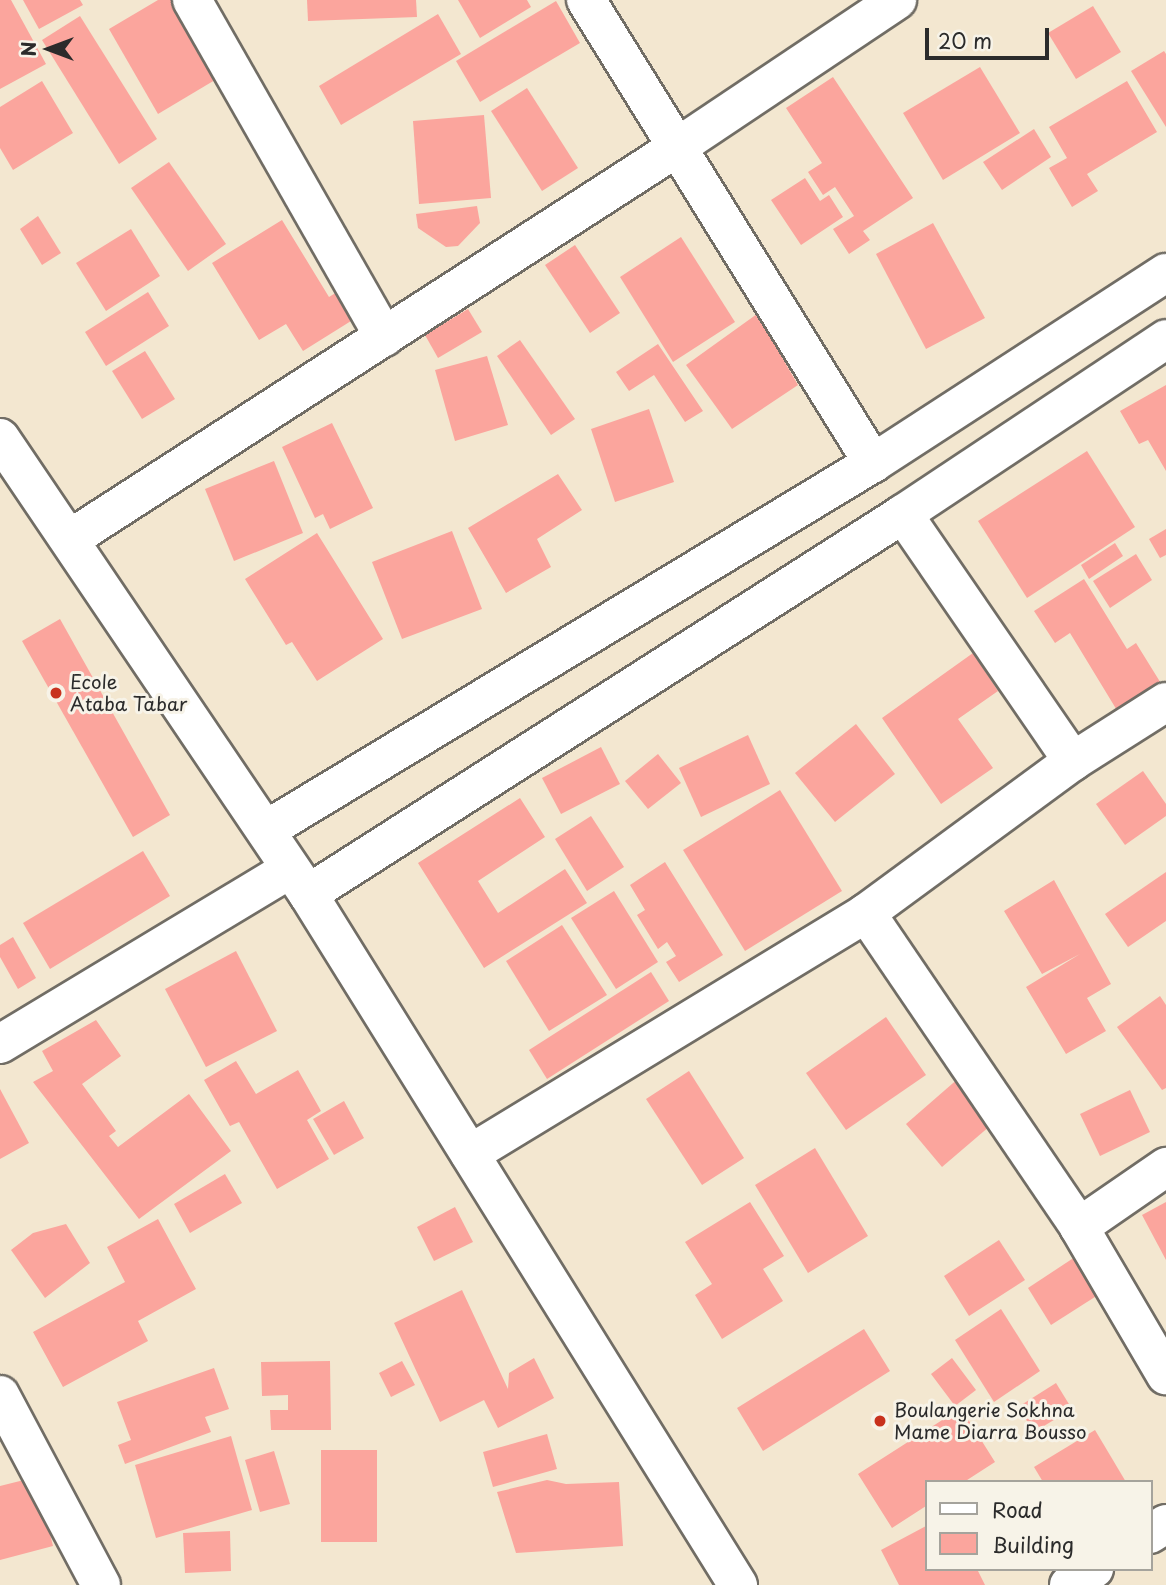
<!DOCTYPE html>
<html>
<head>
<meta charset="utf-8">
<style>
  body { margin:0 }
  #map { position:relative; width:1166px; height:1585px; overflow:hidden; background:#f3e7d0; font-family:"Playpen Sans",sans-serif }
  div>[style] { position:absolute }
  .building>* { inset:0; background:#fba59d }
  .roads { filter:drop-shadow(2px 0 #716d65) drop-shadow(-2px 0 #716d65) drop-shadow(0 2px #716d65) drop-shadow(0 -2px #716d65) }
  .street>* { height:38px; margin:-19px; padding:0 19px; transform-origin:19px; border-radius:19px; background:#fff }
  .primary>* { height:38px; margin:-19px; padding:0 19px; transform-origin:19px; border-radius:19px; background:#fff }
  .dots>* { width:19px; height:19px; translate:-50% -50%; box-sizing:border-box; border:4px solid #f7f3e8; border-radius:50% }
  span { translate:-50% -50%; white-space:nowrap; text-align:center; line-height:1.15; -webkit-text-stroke:6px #f7f3e8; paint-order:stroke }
  .poi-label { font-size:19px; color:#2b2b2b }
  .left { translate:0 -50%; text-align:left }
  .legend { position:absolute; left:925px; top:1480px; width:228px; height:91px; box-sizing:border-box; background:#f7f3e8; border:2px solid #a5a39c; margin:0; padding:9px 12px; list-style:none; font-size:21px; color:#2b2b2b }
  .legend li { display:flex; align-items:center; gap:14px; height:35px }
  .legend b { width:35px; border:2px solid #a5a39c }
  .north { position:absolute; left:14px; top:14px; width:70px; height:70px; -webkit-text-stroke:5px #f7f3e8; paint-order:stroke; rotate:270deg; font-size:19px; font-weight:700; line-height:28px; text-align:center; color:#2b2b2b }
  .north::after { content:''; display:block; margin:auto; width:24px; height:32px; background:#2b2b2b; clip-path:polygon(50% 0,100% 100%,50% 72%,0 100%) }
  .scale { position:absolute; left:925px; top:28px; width:124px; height:32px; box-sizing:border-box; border:4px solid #2b2b2b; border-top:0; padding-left:9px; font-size:21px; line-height:24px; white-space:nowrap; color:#2b2b2b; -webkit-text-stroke:5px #f7f3e8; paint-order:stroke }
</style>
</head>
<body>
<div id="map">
  <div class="building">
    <div style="clip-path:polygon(0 0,11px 0,46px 64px,0 89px)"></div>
    <div style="clip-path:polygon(23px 0,80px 0,83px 5px,39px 29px)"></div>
    <div style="clip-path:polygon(158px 0,181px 0,225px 74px,158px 114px,109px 29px)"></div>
    <div style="clip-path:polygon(307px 0,416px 0,417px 17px,308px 21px)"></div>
    <div style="clip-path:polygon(458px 0,527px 0,531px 7px,480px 38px)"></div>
    <div style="clip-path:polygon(556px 1px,580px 43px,480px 102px,456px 61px)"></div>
    <div style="clip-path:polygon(1093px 6px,1121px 52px,1076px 79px,1048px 33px)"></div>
    <div style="clip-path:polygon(438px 14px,461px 54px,341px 125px,319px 86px)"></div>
    <div style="clip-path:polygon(80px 16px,157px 139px,119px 164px,42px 40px)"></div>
    <div style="clip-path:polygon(1164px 51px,1166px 54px,1166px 127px,1131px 71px)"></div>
    <div style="clip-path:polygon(980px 67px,1020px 133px,943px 180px,903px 113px)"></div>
    <div style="clip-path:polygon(833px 77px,913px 198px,863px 231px,870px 240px,849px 254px,833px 229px,854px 216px,835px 187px,823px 195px,808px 172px,822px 163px,786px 108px)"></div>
    <div style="clip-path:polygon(42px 81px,73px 133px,13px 170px,0 148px,0 107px)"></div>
    <div style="clip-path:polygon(1127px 81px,1157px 132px,1087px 174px,1098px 191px,1072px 207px,1049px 168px,1067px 158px,1049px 127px)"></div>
    <div style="clip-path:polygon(527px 88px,578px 168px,542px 191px,491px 111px)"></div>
    <div style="clip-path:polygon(484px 115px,491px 198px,419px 204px,413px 121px)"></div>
    <div style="clip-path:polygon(1034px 129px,1051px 157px,1002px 190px,983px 162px)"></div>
    <div style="clip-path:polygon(169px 162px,226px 244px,188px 271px,131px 188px)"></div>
    <div style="clip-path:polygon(805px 178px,820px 201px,829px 195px,843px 217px,801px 245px,771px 200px)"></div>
    <div style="clip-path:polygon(477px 206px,480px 223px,458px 246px,446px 247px,418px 228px,416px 214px)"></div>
    <div style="clip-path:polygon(38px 216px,61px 253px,42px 265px,20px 229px)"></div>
    <div style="clip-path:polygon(282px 220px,329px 297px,342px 289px,359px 316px,303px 351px,286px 324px,259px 340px,212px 263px)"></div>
    <div style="clip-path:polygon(933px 223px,985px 318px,926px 349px,876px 254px)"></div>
    <div style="clip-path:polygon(131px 229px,160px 276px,106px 311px,76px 263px)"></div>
    <div style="clip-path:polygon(681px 237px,735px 322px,673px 362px,620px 277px)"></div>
    <div style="clip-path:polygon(575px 245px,620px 313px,590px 333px,545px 265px)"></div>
    <div style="clip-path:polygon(148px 292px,169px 326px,106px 366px,85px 332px)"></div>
    <div style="clip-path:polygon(468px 309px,482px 332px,438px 358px,425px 335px)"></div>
    <div style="clip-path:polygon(757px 314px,798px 385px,732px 429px,686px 365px)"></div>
    <div style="clip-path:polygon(520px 340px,575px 419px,551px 435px,497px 356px)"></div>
    <div style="clip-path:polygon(658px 344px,703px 411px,685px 422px,654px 375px,629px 391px,616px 372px)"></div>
    <div style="clip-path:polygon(145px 351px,175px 399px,142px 419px,112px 371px)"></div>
    <div style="clip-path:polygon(487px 356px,508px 425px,455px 441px,435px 370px)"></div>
    <div style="clip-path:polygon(1166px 385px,1166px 471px,1148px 440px,1139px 444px,1120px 411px)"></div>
    <div style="clip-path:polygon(649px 409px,674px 482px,615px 502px,591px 429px)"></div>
    <div style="clip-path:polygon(332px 423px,373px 508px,330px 529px,323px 514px,315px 518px,282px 447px)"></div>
    <div style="clip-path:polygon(1087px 451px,1135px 527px,1027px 598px,978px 521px)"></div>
    <div style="clip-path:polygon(274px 461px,303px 533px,234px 561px,205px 489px)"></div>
    <div style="clip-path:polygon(558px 474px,582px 510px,537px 539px,551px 567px,506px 593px,468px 528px)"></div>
    <div style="clip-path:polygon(1166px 529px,1166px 555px,1160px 558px,1149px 539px)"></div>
    <div style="clip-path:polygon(452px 531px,482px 609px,402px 639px,372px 562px)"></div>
    <div style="clip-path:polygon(317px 533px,383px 639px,317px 681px,292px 642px,286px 645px,245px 579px)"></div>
    <div style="clip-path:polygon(1115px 543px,1123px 556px,1089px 579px,1081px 565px)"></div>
    <div style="clip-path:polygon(1136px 554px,1152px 580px,1110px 608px,1093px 581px)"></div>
    <div style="clip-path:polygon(1084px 579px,1127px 649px,1136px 643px,1162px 685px,1118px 712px,1070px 633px,1055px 643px,1034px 611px)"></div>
    <div style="clip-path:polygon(60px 619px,170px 815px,133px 837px,22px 641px)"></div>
    <div style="clip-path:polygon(973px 653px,998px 691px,958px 719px,993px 768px,941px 804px,882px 718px)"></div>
    <div style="clip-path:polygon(856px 724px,895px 774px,835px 822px,795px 773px)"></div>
    <div style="clip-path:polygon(748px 735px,770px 784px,701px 817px,679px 768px)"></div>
    <div style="clip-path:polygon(601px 747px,620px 784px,561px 814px,542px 778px)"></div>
    <div style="clip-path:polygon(658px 754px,681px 783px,648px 809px,625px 781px)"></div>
    <div style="clip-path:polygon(1143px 771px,1166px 804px,1166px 816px,1125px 845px,1096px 804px)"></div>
    <div style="clip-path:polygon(780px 790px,842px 891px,745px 951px,683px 850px)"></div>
    <div style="clip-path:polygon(520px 798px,545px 837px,478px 881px,498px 913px,565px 869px,587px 903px,484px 968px,418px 863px)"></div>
    <div style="clip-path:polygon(591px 816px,624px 867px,587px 891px,555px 839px)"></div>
    <div style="clip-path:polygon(143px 851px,170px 896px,50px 969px,23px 923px)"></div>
    <div style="clip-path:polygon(665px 862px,723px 955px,679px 982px,666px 962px,676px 956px,667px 942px,658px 949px,637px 915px,645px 910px,630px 885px)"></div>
    <div style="clip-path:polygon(1166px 872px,1166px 921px,1128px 947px,1105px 914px)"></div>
    <div style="clip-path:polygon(1054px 880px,1111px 984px,1087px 998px,1106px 1031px,1066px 1054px,1026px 987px,1080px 954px,1042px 974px,1004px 911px)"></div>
    <div style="clip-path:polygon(614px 891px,658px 962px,616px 989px,571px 918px)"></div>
    <div style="clip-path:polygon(562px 925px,607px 995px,549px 1031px,506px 961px)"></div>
    <div style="clip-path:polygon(13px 937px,36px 978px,18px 989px,0 957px,0 945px)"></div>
    <div style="clip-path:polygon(236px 951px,277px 1031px,206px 1067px,165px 989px)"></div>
    <div style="clip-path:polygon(651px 972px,669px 1001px,547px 1079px,529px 1050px)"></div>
    <div style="clip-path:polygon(1160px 996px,1166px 1005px,1166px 1088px,1162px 1090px,1117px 1027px)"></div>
    <div style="clip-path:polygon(886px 1017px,926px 1075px,846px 1130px,806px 1073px)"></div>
    <div style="clip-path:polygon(96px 1020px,121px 1056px,82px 1084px,116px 1131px,109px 1136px,118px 1147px,189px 1094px,231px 1151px,139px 1219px,33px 1082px,53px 1071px,42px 1051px)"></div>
    <div style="clip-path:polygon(236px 1061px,256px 1094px,298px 1070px,321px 1111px,307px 1120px,329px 1159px,277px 1189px,239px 1122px,230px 1126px,204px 1080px)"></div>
    <div style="clip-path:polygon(689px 1071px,744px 1158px,702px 1185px,646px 1099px)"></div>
    <div style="clip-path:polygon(960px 1077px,997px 1120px,942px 1167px,906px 1124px)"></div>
    <div style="clip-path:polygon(0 1089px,29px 1143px,0 1159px)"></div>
    <div style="clip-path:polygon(1130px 1090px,1150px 1132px,1100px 1156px,1080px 1114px)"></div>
    <div style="clip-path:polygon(344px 1101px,364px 1138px,334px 1155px,313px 1119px)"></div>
    <div style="clip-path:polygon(815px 1148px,868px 1236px,808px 1273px,755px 1185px)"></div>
    <div style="clip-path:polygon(225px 1174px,242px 1203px,190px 1233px,174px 1204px)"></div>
    <div style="clip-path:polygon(750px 1202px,784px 1256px,763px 1269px,783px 1301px,722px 1339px,695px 1295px,712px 1284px,685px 1242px)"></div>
    <div style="clip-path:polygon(1166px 1202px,1166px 1260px,1142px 1215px)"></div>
    <div style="clip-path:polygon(455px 1207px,473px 1242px,434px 1261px,417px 1227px)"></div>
    <div style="clip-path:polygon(158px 1219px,196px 1289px,138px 1321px,148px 1341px,63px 1387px,33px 1332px,125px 1282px,107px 1247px)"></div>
    <div style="clip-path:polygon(66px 1224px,90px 1263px,45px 1298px,11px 1250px,33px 1233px)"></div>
    <div style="clip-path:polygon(999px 1240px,1025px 1280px,969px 1316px,944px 1276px)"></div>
    <div style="clip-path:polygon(1075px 1257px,1098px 1295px,1051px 1325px,1028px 1288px)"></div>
    <div style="clip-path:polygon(462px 1290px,508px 1389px,509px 1373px,534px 1358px,554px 1398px,498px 1428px,484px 1400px,440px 1422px,394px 1323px)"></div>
    <div style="clip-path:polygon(1001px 1309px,1040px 1371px,994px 1402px,955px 1340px)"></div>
    <div style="clip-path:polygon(864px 1329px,890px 1371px,763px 1451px,737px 1408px)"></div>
    <div style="clip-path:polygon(952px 1358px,976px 1390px,955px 1406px,931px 1374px)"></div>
    <div style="clip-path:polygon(330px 1361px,331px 1430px,271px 1430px,270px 1410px,288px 1410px,288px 1395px,262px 1396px,261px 1362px)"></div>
    <div style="clip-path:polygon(402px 1361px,415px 1385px,391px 1397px,379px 1373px)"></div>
    <div style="clip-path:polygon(214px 1368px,229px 1409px,205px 1417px,211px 1432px,125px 1464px,118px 1445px,131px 1440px,117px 1402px)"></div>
    <div style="clip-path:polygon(1056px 1383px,1072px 1409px,1034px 1432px,1018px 1407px)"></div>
    <div style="clip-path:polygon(961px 1408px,995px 1462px,964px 1482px,926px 1482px,926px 1506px,892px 1528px,858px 1474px)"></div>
    <div style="clip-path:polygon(1095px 1430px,1126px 1482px,1043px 1482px,1034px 1467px)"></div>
    <div style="clip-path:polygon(547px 1434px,557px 1469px,493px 1487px,483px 1452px)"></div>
    <div style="clip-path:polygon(231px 1436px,252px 1510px,156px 1538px,135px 1465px)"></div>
    <div style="clip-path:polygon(321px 1450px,377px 1450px,377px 1542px,321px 1542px)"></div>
    <div style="clip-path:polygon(274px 1451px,290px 1504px,260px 1512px,245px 1460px)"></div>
    <div style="clip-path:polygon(36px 1477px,53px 1546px,0 1560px,0 1486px)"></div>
    <div style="clip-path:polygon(547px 1480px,566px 1484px,619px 1482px,623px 1546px,516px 1553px,497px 1492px)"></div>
    <div style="clip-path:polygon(926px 1526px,926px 1569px,977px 1569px,985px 1585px,899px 1585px,881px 1550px)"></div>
    <div style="clip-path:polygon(230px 1531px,231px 1571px,185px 1573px,183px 1533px)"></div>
  </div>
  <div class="roads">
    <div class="street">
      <div style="left:192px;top:0;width:388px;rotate:60.3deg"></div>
      <div style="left:586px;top:0;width:545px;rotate:58.21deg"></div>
      <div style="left:903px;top:514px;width:300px;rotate:55.5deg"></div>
      <div style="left:70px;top:539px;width:721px;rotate:-32.83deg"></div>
      <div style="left:676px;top:148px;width:266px;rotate:-33.8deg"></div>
      <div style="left:266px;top:830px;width:709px;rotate:-31.16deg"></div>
      <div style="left:873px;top:463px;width:349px;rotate:-33deg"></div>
      <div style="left:308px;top:894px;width:706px;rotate:-32.56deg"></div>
      <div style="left:903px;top:514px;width:316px;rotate:-33.6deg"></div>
      <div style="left:866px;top:913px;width:379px;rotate:55.8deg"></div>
      <div style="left:1079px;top:1227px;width:172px;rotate:59.6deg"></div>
      <div style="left:0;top:1044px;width:339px;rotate:-31.1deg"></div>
      <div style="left:470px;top:1154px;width:464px;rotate:-31.3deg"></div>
      <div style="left:866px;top:913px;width:257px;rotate:-36.3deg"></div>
      <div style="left:1073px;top:761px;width:110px;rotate:-32.4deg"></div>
      <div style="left:1079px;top:1227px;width:106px;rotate:-34.6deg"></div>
      <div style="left:0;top:1395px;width:215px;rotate:62deg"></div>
      <div style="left:1150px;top:1534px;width:19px;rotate:-32deg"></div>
      <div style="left:1069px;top:1585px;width:30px;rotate:-33deg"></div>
    </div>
    <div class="primary">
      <div style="left:0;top:438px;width:550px;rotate:55.96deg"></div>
      <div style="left:308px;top:894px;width:814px;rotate:58.11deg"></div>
    </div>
  </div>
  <div class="dots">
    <div style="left:56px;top:693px;background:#c8321e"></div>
    <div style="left:880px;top:1421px;background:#c8321e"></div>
  </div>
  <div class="poi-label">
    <span class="left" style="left:70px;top:693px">Ecole<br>Ataba Tabar</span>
    <span class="left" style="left:894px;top:1421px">Boulangerie Sokhna<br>Mame Diarra Bousso</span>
  </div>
  <ul class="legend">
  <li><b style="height:9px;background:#fff"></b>Road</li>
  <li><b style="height:19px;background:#fba59d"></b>Building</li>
  </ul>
  <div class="north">N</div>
  <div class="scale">20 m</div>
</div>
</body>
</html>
